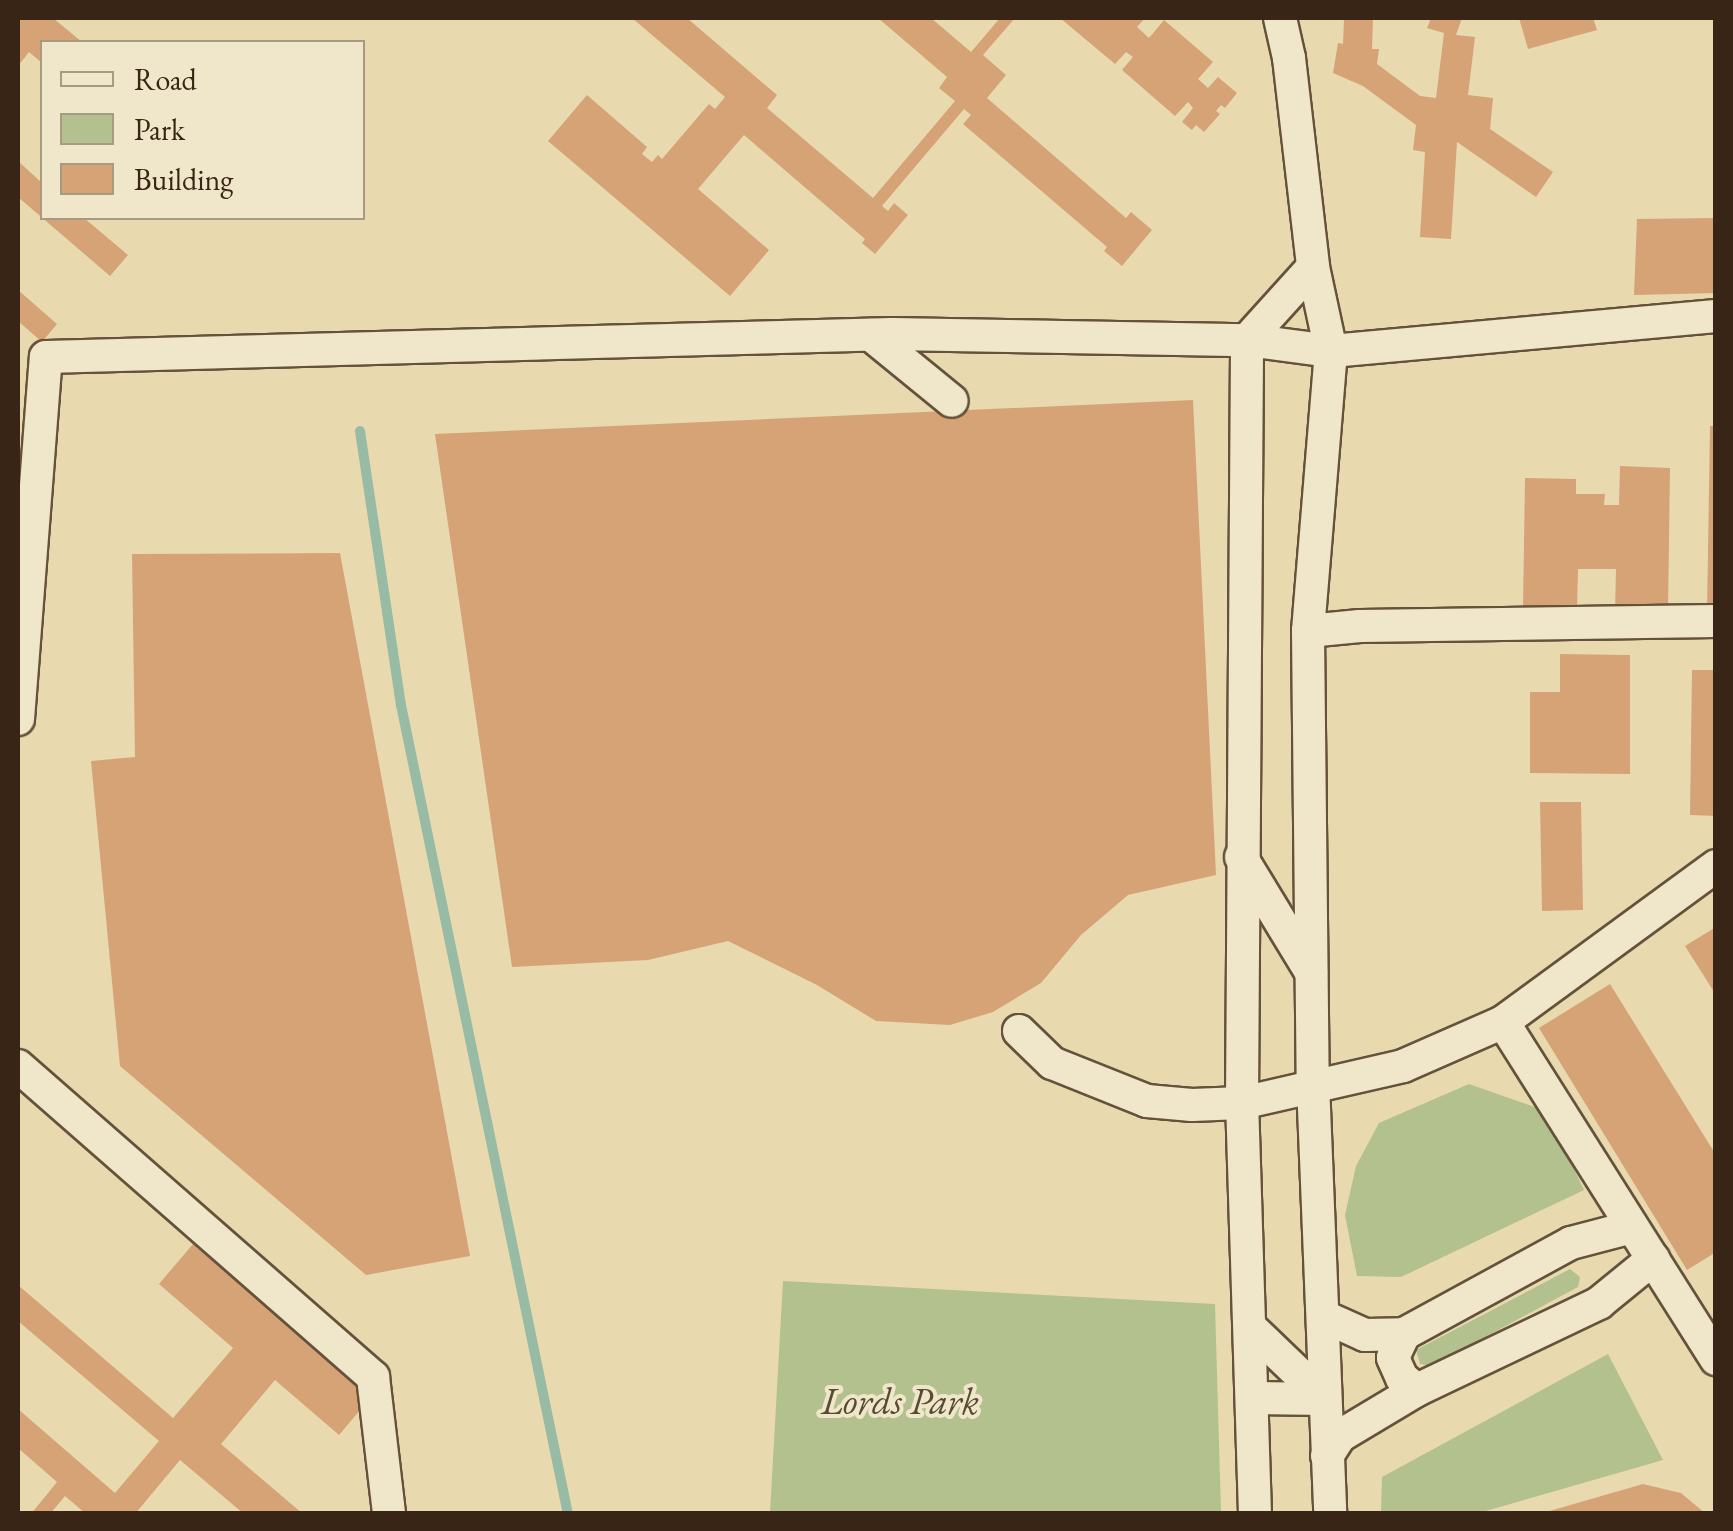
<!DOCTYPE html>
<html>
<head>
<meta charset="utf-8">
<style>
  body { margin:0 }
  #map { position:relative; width:1733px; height:1531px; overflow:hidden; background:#e8daae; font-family:"EB Garamond",serif }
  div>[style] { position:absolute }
  .green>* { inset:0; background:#b2c18e }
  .stream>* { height:10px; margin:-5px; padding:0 5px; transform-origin:5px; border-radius:5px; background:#98bba6 }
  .building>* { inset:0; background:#d6a377 }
  .roads { filter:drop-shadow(2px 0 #65523b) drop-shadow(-2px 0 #65523b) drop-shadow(0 2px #65523b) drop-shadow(0 -2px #65523b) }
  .minor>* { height:32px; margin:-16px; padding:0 16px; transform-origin:16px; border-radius:16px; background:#f0e7ca }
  span { translate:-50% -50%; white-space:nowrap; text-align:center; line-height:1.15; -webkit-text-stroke:8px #f0e7ca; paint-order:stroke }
  .park-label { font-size:38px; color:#574c33; font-style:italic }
  .frame { position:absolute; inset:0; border:20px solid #392515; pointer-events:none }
  .legend { position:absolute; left:40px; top:40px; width:325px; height:180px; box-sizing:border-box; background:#f0e7ca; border:2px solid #a79982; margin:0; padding:12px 18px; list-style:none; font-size:30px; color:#392515 }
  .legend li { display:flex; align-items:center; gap:20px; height:50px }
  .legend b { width:50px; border:2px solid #a79982 }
</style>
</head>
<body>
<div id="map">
  <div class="green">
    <div style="clip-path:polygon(1469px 1084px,1546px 1111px,1584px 1190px,1401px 1277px,1357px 1276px,1345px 1215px,1356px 1166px,1379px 1123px)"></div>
    <div style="clip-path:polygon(1570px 1269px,1580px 1277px,1578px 1287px,1431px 1366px,1420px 1364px,1416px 1350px)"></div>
    <div style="clip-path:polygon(783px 1281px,1215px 1304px,1221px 1513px,770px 1513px)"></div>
    <div style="clip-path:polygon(1608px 1354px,1663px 1460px,1479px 1513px,1381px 1513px,1382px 1477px)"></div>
  </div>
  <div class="stream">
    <div style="left:360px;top:431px;width:277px;rotate:81.5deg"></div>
    <div style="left:401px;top:705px;width:826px;rotate:78.34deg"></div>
  </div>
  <div class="building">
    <div style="clip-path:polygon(18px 18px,53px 18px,82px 42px,42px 42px,42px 63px,29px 52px,18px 66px)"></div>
    <div style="clip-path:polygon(632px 18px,687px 18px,777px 95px,767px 108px,873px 198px,955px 101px,939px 88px,947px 77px,878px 18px,931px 18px,971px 52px,1000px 18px,1015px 18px,983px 55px,1006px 75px,987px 98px,1126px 218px,1131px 212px,1152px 230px,1122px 266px,1104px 251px,1107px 247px,963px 124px,971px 115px,964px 109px,882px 206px,888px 211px,894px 203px,908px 215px,875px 254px,862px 243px,865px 239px,744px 135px,698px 189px,769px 250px,730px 296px,548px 141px,587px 95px,647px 147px,642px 154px,652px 162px,658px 155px,662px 159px,709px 104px,715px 109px,725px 97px)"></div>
    <div style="clip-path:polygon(1060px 18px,1145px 18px,1137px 27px,1149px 38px,1164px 20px,1213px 62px,1198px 79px,1208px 88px,1218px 77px,1237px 93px,1225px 108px,1221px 105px,1216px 111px,1220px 114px,1204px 132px,1196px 125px,1192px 130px,1182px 122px,1193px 108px,1188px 102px,1175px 116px,1122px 70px,1133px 57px,1126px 52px,1115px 64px)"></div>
    <div style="clip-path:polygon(1344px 18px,1373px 18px,1372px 49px,1379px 49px,1377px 64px,1420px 96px,1436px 98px,1444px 33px,1427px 28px,1431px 18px,1462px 18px,1456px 35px,1475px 37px,1468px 95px,1493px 98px,1490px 129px,1553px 172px,1536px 197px,1457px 142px,1451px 239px,1420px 237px,1425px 152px,1413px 150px,1416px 125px,1363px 86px,1333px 73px,1338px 43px,1343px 44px)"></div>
    <div style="clip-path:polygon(1519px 18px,1593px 18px,1597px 30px,1528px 49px)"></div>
    <div style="clip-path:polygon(18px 161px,42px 183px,42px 218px,84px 218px,128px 255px,110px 276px,18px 197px)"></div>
    <div style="clip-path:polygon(1716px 218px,1716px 293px,1634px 295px,1637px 219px)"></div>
    <div style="clip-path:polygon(18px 290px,57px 324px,42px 342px,18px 321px)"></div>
    <div style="clip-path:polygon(1193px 400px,1216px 875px,1128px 895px,1081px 935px,1041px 983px,993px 1012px,950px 1025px,876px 1021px,817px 985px,728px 941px,648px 960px,512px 967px,435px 434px)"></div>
    <div style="clip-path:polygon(1710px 426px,1716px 426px,1716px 614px,1707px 613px)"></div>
    <div style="clip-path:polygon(1620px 466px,1670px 468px,1668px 612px,1615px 611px,1616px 569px,1578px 569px,1577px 610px,1523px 608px,1525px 478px,1576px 479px,1576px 494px,1605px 494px,1604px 505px,1619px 505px)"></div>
    <div style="clip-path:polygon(340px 553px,470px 1256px,366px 1275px,120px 1066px,91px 761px,135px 757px,132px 554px)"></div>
    <div style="clip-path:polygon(1560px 654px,1630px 655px,1630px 774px,1530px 773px,1530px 692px,1560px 692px)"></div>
    <div style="clip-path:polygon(1692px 670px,1716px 670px,1716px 816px,1690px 815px)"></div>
    <div style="clip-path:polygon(1540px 802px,1581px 802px,1583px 910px,1542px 911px)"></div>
    <div style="clip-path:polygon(1716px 927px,1716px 995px,1685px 946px)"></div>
    <div style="clip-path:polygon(1610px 984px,1716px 1155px,1716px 1258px,1713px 1254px,1687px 1270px,1539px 1028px)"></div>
    <div style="clip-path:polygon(193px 1244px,372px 1396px,339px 1435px,275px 1380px,221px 1444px,303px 1514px,244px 1514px,180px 1460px,135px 1514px,86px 1514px,65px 1496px,50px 1514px,31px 1514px,57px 1482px,18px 1448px,18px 1409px,115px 1493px,159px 1441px,18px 1321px,18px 1285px,173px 1418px,233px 1348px,159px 1284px)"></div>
    <div style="clip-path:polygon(1643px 1484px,1681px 1493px,1706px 1514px,1539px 1514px)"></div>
  </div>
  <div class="roads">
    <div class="minor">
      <div style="left:1280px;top:18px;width:41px;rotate:77.3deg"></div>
      <div style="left:1289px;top:58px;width:210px;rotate:83.4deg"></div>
      <div style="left:1313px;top:267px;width:86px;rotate:77.9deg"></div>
      <div style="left:1331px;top:351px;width:281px;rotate:94.7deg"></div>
      <div style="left:1308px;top:631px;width:452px;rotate:89.4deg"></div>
      <div style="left:1313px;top:1083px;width:431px;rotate:87.7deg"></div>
      <div style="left:871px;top:335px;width:104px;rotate:39.2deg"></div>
      <div style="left:1308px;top:631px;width:52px;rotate:-5.5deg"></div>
      <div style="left:1360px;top:626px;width:356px;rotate:-0.8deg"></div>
      <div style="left:18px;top:719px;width:363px;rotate:-85.6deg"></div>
      <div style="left:46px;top:357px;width:846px;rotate:-1.56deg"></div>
      <div style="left:892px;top:334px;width:355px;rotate:1deg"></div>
      <div style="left:1247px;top:340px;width:85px;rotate:7.5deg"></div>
      <div style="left:1331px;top:351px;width:387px;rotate:-5.2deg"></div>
      <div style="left:1241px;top:857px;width:135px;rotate:58.7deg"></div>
      <div style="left:1503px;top:1022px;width:399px;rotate:57.7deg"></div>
      <div style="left:1019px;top:1031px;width:46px;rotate:44.1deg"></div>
      <div style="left:1052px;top:1063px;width:102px;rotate:21.8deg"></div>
      <div style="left:1147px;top:1101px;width:45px;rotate:5.1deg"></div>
      <div style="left:1192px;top:1105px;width:50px;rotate:-2.3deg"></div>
      <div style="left:1242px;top:1103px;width:165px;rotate:-12.9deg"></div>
      <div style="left:1403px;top:1066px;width:109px;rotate:-23.7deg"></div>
      <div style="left:1503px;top:1022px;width:264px;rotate:-36.2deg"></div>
      <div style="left:18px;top:1066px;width:472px;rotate:41.2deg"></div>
      <div style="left:373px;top:1377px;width:138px;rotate:83.3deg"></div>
      <div style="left:1325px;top:1317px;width:44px;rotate:24.2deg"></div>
      <div style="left:1365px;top:1335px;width:39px;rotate:-1deg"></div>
      <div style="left:1404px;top:1334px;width:190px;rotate:-28.6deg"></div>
      <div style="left:1571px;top:1243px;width:63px;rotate:-14.7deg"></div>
      <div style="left:1250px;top:1327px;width:104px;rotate:43.8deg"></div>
      <div style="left:1404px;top:1334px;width:26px;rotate:115deg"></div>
      <div style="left:1393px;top:1358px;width:22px;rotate:66deg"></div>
      <div style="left:1402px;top:1378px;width:19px;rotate:39deg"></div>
      <div style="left:1252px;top:1398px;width:73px;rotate:0.8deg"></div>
      <div style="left:1327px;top:1456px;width:24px;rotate:-57deg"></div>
      <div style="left:1340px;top:1436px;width:90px;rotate:-30.9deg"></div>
      <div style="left:1417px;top:1390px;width:202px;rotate:-25.5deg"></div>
      <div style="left:1599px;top:1303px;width:70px;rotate:-39.2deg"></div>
      <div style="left:1255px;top:1514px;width:411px;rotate:-91.8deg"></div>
      <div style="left:1242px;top:1103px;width:763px;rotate:-89.62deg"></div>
      <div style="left:1247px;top:340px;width:98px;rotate:-47.9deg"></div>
    </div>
  </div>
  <div class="park-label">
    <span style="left:900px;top:1401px">Lords Park</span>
  </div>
  <div class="frame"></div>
  <ul class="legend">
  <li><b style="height:12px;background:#f0e7ca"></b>Road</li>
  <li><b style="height:28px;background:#b2c18e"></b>Park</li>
  <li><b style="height:28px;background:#d6a377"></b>Building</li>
  </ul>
</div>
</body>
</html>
